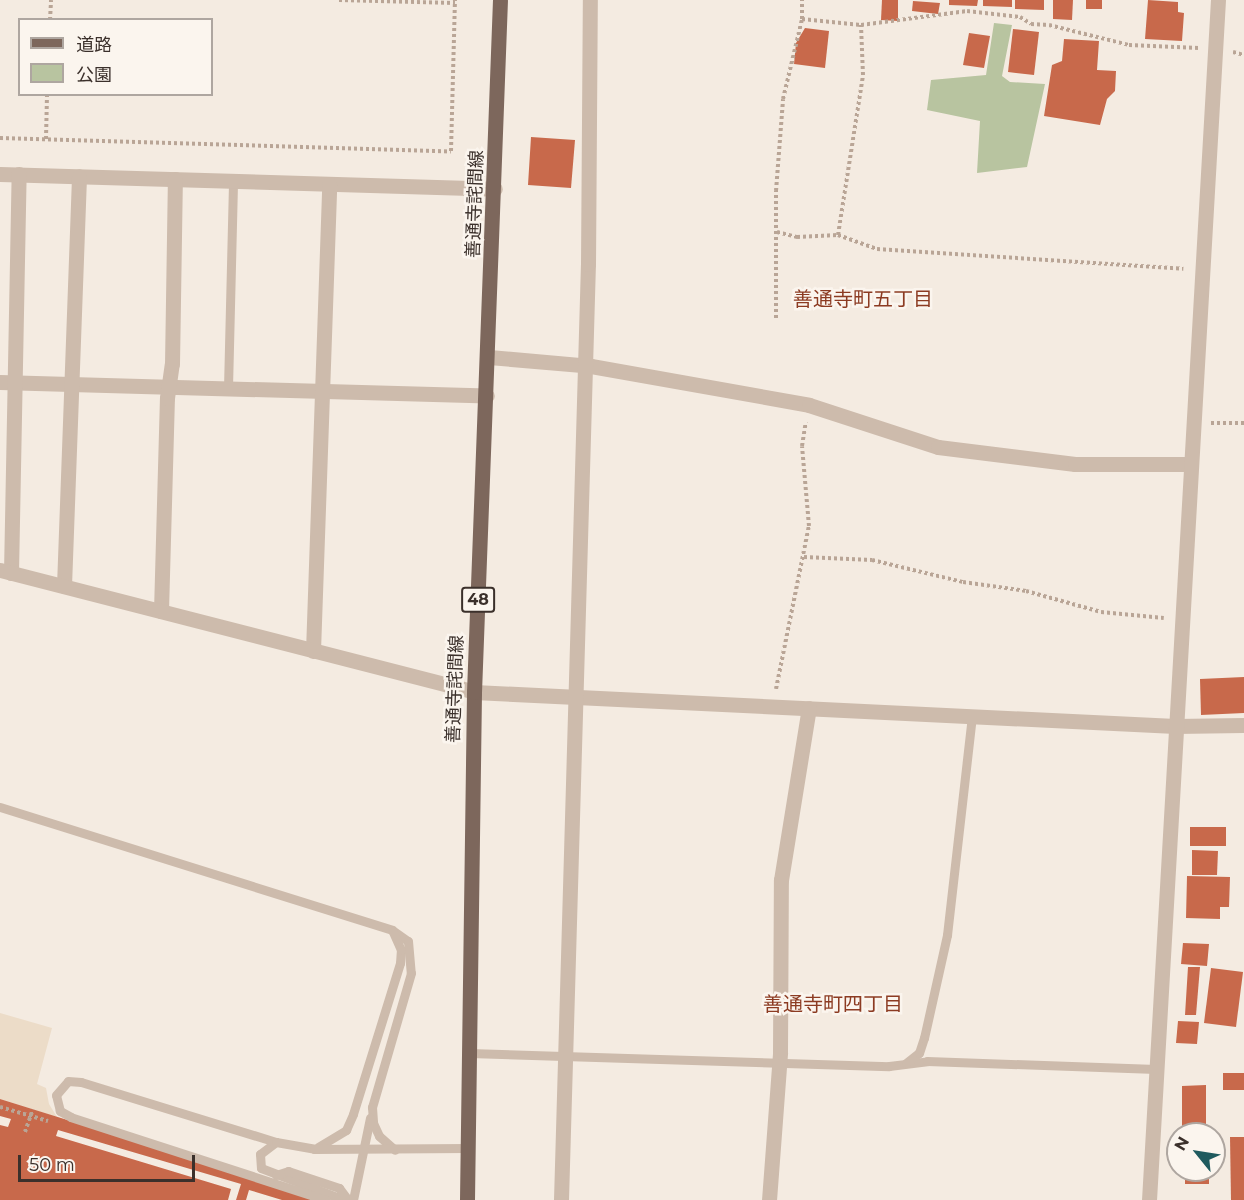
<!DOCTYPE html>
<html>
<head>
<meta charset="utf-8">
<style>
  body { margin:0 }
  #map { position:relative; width:1244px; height:1200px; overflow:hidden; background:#f4ebe1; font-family:Montserrat,"Noto Sans JP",sans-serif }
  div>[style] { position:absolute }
  .green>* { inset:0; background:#b8c4a0 }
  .plaza>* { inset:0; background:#ecdcc8 }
  .building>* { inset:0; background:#c8694b }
  .path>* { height:4px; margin-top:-2px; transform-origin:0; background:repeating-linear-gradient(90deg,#b9a596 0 3px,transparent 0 6px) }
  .service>* { height:9px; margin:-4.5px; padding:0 4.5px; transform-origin:4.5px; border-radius:4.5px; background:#cdbbac }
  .minor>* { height:15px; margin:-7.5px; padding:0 7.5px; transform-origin:7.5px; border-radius:7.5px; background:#cdbbac }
  .tertiary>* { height:15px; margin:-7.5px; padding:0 7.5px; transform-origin:7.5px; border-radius:7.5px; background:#cdbbac }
  .primary>* { height:15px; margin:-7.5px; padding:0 7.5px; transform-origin:7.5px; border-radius:7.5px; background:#7d675c }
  span { translate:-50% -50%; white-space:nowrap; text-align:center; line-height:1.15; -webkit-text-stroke:5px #fbf5ee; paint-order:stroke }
  .shield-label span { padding:2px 4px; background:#fbf5ee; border:2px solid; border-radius:4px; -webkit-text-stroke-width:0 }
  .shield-label { font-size:16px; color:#3b302b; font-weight:700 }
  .street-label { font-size:18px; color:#3b302b }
  .neighbourhood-label { font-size:20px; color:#8c3b22 }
  .legend { position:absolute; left:18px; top:18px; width:195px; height:78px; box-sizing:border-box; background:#fbf5ee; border:2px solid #aea6a0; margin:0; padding:8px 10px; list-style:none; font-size:18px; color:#3b302b }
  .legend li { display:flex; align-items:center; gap:12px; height:30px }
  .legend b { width:30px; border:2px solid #aea6a0 }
  .north { position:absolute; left:1166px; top:1122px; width:60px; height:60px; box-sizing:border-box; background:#fbf5ee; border:2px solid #aea6a0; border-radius:50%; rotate:300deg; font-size:16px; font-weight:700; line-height:24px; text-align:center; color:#3b302b }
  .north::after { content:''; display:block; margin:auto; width:21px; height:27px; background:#1f5a5e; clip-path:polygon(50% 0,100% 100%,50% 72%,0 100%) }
  .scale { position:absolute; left:18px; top:1155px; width:177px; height:27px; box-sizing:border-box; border:3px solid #3b302b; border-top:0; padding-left:8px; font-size:18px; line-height:21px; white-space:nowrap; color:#3b302b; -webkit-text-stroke:4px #fbf5ee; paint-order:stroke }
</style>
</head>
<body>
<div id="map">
  <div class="green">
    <div style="clip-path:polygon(994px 23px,1012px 25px,1002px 76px,1010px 82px,1045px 84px,1027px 167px,977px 173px,980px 121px,927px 110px,931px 80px,986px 75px)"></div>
  </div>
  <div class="plaza">
    <div style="clip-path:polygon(0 1013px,52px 1028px,37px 1084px,46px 1088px,49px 1104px,57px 1117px,0 1099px)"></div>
  </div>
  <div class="building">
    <div style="clip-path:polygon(882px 0,898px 0,898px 21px,881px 20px)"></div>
    <div style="clip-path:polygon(949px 0,978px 0,977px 6px,949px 5px)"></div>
    <div style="clip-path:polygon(983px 0,1012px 0,1012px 7px,983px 6px)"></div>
    <div style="clip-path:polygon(1015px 0,1044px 0,1044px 10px,1015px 9px)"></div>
    <div style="clip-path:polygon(1053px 0,1073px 0,1072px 20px,1053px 19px)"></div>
    <div style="clip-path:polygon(1086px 0,1102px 0,1102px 9px,1086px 9px)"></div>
    <div style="clip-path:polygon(1148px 0,1178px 2px,1178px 12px,1184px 13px,1182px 41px,1145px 39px)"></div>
    <div style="clip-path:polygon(913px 1px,940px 3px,938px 14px,912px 11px)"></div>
    <div style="clip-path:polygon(805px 28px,829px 31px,825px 68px,794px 64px,796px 43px)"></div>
    <div style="clip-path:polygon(1013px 29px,1039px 32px,1034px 75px,1008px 72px)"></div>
    <div style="clip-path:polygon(969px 33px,990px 36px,984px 68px,963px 65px)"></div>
    <div style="clip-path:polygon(1064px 39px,1099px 41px,1097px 70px,1116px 71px,1115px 91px,1107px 99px,1100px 125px,1044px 116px,1052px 65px,1062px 61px)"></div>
    <div style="clip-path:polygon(531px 137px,575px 140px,571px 188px,528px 185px)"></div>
    <div style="clip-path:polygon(1244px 677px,1244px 713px,1201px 715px,1200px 679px)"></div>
    <div style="clip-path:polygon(1190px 827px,1226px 827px,1226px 846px,1190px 846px)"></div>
    <div style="clip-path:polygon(1192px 850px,1218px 851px,1217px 875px,1192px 875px)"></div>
    <div style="clip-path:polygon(1187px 876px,1230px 877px,1229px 907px,1220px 907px,1220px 919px,1186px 918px)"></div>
    <div style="clip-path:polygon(1183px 943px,1209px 944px,1207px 966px,1181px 964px)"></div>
    <div style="clip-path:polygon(1188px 967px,1200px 967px,1196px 1015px,1185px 1015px)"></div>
    <div style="clip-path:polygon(1211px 968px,1243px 972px,1236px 1027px,1204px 1023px)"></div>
    <div style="clip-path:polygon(1178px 1021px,1199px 1022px,1197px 1044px,1176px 1043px)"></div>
    <div style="clip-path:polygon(1223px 1073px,1244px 1073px,1244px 1090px,1223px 1090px)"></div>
    <div style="clip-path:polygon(1206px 1085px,1206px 1129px,1182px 1129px,1182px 1086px)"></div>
    <div style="clip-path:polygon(0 1099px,321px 1199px,321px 1200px,282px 1200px,249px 1190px,246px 1200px,236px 1200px,241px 1184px,58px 1130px,56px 1136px,231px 1189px,228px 1200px,0 1200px,0 1125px,8px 1127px,11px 1119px,0 1116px)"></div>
    <div style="clip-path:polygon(1230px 1137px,1244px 1137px,1244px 1200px,1231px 1200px)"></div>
    <div style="clip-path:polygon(1185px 1170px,1209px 1170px,1209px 1184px,1185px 1184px)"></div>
  </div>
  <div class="path">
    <div style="left:339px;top:0;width:116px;rotate:1.5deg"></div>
    <div style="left:802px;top:19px;width:59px;rotate:5.8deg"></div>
    <div style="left:861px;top:25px;width:107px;rotate:-7.5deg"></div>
    <div style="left:967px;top:11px;width:53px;rotate:6.5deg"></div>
    <div style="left:1020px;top:17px;width:13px;rotate:32deg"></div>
    <div style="left:1031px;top:24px;width:18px;rotate:3deg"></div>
    <div style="left:1049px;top:25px;width:82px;rotate:14deg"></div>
    <div style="left:1129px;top:45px;width:70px;rotate:2.5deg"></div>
    <div style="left:50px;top:20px;width:20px;rotate:-87deg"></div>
    <div style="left:1233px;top:52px;width:11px;rotate:15deg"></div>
    <div style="left:0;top:138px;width:451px;rotate:1.7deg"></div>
    <div style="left:451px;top:151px;width:151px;rotate:-88.5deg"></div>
    <div style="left:46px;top:139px;width:45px;rotate:-88.7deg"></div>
    <div style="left:777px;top:232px;width:21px;rotate:14deg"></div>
    <div style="left:797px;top:237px;width:41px;rotate:-2.8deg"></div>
    <div style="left:838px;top:235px;width:41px;rotate:19.7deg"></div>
    <div style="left:877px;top:249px;width:307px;rotate:3.7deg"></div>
    <div style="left:838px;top:235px;width:162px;rotate:-81.1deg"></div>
    <div style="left:863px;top:75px;width:50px;rotate:-92.3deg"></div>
    <div style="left:776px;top:318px;width:127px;rotate:-90deg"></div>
    <div style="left:776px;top:191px;width:92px;rotate:-85.6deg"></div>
    <div style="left:783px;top:99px;width:82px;rotate:-76.6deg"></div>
    <div style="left:802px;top:19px;width:19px;rotate:-90deg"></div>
    <div style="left:1211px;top:423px;width:33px"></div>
    <div style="left:804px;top:557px;width:68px;rotate:2.5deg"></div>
    <div style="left:872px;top:560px;width:94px;rotate:13.6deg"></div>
    <div style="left:963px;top:582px;width:64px;rotate:8.1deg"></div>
    <div style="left:1026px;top:591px;width:78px;rotate:15.6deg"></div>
    <div style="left:1101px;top:612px;width:63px;rotate:5.4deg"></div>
    <div style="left:776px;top:689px;width:166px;rotate:-78.6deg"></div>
    <div style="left:809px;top:526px;width:80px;rotate:-95deg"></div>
    <div style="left:802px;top:446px;width:24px;rotate:-81deg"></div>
    <div style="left:0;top:1107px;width:50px;rotate:16.3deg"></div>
    <div style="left:25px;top:1132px;width:24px;rotate:-71deg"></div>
  </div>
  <div class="service">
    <div style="left:228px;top:388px;width:207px;rotate:-88.6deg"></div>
    <div style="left:0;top:807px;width:411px;rotate:17.4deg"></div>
    <div style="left:392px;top:930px;width:19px;rotate:35deg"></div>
    <div style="left:408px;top:941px;width:32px;rotate:85deg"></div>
    <div style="left:411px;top:973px;width:140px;rotate:106.2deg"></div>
    <div style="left:372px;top:1107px;width:16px;rotate:86deg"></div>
    <div style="left:373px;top:1123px;width:14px;rotate:65deg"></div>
    <div style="left:379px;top:1136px;width:21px;rotate:41deg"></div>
    <div style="left:469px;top:1053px;width:420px;rotate:1.8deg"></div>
    <div style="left:889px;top:1066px;width:38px;rotate:-7deg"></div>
    <div style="left:927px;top:1061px;width:229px;rotate:2deg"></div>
    <div style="left:906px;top:1063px;width:16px;rotate:-38deg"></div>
    <div style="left:919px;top:1053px;width:16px;rotate:-72deg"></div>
    <div style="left:924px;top:1038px;width:106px;rotate:-77.4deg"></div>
    <div style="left:947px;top:935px;width:220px;rotate:-83.5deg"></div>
    <div style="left:276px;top:1142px;width:20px;rotate:143deg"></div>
    <div style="left:260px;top:1154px;width:14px;rotate:86deg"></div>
    <div style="left:261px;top:1168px;width:90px;rotate:20.9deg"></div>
    <div style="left:318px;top:1147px;width:33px;rotate:-31deg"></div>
    <div style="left:346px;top:1130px;width:17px;rotate:-66deg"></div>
    <div style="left:353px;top:1114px;width:158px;rotate:-72.7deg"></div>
    <div style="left:400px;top:963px;width:13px;rotate:-86deg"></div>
    <div style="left:401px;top:950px;width:20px;rotate:-114deg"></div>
    <div style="left:276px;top:1175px;width:13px;rotate:-18deg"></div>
    <div style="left:288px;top:1171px;width:54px;rotate:18.4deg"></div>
    <div style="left:339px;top:1188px;width:15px;rotate:53deg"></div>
    <div style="left:326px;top:1200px;width:268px;rotate:-162deg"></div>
    <div style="left:71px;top:1117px;width:13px;rotate:-151deg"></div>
    <div style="left:60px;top:1111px;width:16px;rotate:-104deg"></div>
    <div style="left:56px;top:1095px;width:18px;rotate:-49deg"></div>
    <div style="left:68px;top:1081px;width:13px;rotate:4deg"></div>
    <div style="left:81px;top:1082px;width:204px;rotate:17.1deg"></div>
    <div style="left:276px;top:1142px;width:39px;rotate:10deg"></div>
    <div style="left:314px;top:1149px;width:154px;rotate:-0.4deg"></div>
    <div style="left:353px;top:1200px;width:84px;rotate:-78.3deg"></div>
  </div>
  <div class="minor">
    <div style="left:0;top:174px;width:495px;rotate:1.7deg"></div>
    <div style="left:489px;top:357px;width:102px;rotate:5deg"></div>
    <div style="left:591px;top:366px;width:221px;rotate:10.1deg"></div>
    <div style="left:809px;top:405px;width:136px;rotate:18deg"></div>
    <div style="left:938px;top:447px;width:138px;rotate:7.1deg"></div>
    <div style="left:1075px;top:464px;width:114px"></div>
    <div style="left:0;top:382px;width:487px;rotate:1.6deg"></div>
    <div style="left:11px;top:573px;width:399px;rotate:-88.9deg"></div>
    <div style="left:64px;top:586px;width:410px;rotate:-87.9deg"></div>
    <div style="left:161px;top:611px;width:213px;rotate:-88.4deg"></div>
    <div style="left:167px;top:398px;width:34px;rotate:-82deg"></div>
    <div style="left:172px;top:364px;width:185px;rotate:-89.1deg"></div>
    <div style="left:313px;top:651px;width:467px;rotate:-88deg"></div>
    <div style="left:474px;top:692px;width:702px;rotate:2.78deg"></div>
    <div style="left:1175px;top:726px;width:69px;rotate:-0.8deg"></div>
    <div style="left:561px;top:1200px;width:936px;rotate:-88.35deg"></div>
    <div style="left:588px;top:264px;width:264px;rotate:-89.6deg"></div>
    <div style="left:769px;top:1200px;width:148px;rotate:-85.7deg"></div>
    <div style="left:780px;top:1052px;width:172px;rotate:-89.7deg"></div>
    <div style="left:781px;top:880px;width:174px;rotate:-80.8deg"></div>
    <div style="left:1149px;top:1200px;width:1202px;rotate:-86.71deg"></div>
  </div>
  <div class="tertiary">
    <div style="left:0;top:570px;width:489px;rotate:14.4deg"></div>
  </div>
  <div class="primary">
    <div style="left:467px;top:1200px;width:508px;rotate:-89.21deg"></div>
    <div style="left:474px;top:692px;width:692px;rotate:-87.85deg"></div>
  </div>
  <div class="shield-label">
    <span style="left:478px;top:600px">48</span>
  </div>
  <div class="street-label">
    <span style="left:475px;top:204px;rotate:-88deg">善通寺詫間線</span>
    <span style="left:455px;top:689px;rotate:-88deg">善通寺詫間線</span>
  </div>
  <div class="neighbourhood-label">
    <span style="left:863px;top:299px">善通寺町五丁目</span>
    <span style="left:833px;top:1004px">善通寺町四丁目</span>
  </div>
  <ul class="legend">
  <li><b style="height:8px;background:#7d675c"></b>道路</li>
  <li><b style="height:16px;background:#b8c4a0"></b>公園</li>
  </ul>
  <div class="north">N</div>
  <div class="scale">50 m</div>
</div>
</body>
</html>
